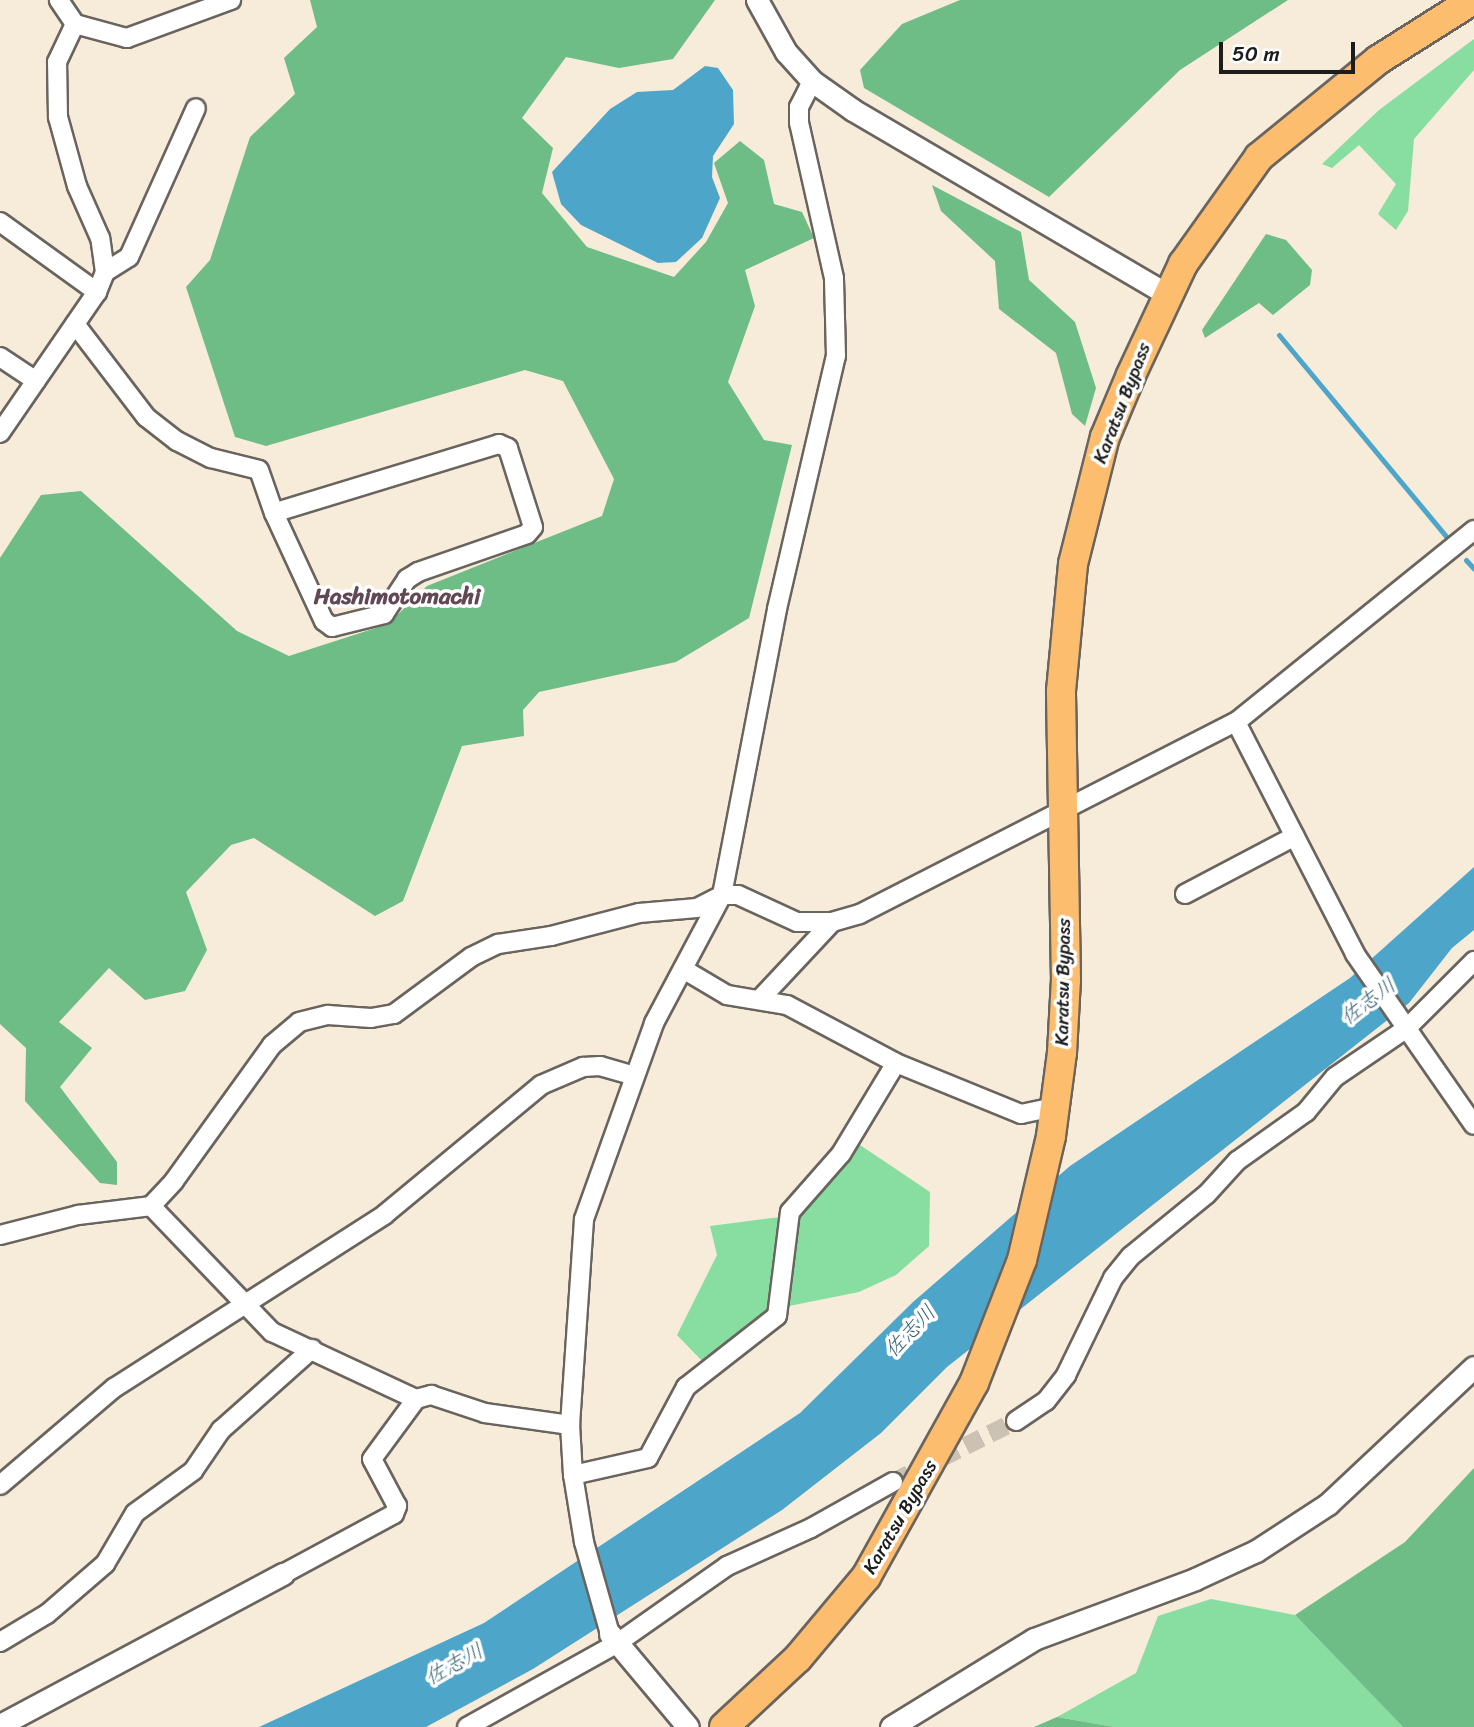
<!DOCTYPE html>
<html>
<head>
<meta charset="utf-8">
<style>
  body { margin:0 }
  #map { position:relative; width:1474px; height:1727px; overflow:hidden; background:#f7ebda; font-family:Sriracha,"Klee One",sans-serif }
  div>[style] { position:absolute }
  .green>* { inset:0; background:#88dda0 }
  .forest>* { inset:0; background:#6ebc86 }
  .water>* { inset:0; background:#4da6ca }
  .stream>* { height:5px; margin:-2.5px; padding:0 2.5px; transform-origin:2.5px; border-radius:2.5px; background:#4da6ca }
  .minor-tunnel>* { height:18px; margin-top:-9px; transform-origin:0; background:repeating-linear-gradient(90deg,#cbc2b4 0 18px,transparent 0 27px) }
  .roads { filter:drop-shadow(2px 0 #69645e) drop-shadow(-2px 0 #69645e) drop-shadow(0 2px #69645e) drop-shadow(0 -2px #69645e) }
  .minor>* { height:18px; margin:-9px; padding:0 9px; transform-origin:9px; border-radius:9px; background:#fff }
  .tertiary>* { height:21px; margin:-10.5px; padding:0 10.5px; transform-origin:10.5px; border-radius:10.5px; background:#fff }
  .trunk>* { height:28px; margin:-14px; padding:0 14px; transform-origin:14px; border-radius:14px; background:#fcbd6f }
  span { translate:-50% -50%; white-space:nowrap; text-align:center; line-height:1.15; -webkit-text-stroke:7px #fff; paint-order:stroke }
  .street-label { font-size:19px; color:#1c1c1c }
  .water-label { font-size:21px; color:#346173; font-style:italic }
  .quarter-label { font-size:23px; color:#614854; font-weight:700 }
  .scale { position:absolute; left:1219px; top:42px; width:136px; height:32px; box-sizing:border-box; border:4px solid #1c1c1c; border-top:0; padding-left:9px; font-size:21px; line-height:24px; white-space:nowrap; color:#1c1c1c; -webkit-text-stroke:5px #fff; paint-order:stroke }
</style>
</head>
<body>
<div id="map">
  <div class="green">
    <div style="clip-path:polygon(1474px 39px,1474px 70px,1414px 139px,1408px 211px,1396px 230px,1378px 214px,1396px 184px,1359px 145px,1332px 168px,1322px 164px,1379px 110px)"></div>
    <div style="clip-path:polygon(857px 1143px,930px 1192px,929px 1246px,896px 1275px,859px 1292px,774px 1309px,706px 1365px,677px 1335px,717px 1255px,710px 1226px,796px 1215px)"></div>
    <div style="clip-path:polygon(1211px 1599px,1295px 1615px,1403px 1727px,1114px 1727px,1057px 1717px,1136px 1673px,1158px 1616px)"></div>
  </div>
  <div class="forest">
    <div style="clip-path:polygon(310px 0,715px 0,673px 59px,619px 68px,566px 57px,522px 118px,553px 148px,542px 193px,587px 247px,674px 277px,706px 242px,728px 203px,714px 163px,740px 141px,764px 160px,774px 204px,802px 212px,814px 238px,745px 270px,755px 306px,728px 382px,764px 440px,792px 445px,749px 618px,676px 662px,539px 692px,523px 710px,524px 736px,462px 746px,403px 901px,375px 916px,254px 838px,231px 845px,186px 892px,207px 950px,185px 991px,145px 1000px,109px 968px,59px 1022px,92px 1048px,60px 1087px,117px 1162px,117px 1185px,100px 1183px,25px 1101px,26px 1048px,0 1024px,0 558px,41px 495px,81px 491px,237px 631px,289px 656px,388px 624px,427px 586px,602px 516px,614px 479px,563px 381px,525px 370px,266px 446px,235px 437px,186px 287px,210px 260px,250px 137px,295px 94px,284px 58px,317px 27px)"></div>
    <div style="clip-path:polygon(960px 0,1288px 0,1180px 70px,1049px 197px,864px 88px,860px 70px,902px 24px)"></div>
    <div style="clip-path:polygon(932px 185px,1021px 232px,1029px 280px,1075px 322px,1096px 388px,1085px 426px,1072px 414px,1056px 353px,999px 309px,995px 261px,941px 211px)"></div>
    <div style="clip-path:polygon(1266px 234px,1286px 240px,1312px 270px,1310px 285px,1273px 315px,1259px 303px,1205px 338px,1202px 330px)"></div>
    <div style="clip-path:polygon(1474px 1468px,1474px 1727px,1403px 1727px,1295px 1615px,1405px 1542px)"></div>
    <div style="clip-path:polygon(1057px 1717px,1114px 1727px,1034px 1727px)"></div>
  </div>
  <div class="water">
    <div style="clip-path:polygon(705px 66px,718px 68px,733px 90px,734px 124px,713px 156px,712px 177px,720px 198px,702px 238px,676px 262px,658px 263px,581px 225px,561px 204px,552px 172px,610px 109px,637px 92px,673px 90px)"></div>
    <div style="clip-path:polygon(1474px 867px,1474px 930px,1452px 948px,1409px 1003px,947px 1367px,881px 1433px,782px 1510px,533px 1669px,426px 1727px,259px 1727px,484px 1623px,800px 1413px,913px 1302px,1070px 1166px,1350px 978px)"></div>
  </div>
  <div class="stream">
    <div style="left:1279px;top:335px;width:261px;rotate:50.3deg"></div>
    <div style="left:1466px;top:560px;width:12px;rotate:48deg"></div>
  </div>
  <div class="minor-tunnel">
    <div style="left:893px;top:1482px;width:137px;rotate:-26.4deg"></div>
  </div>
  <div class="roads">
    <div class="minor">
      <div style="left:75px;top:24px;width:54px;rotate:15.1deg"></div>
      <div style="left:127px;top:38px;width:111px;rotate:-20.1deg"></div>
      <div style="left:0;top:222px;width:120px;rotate:35.8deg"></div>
      <div style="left:105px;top:272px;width:28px;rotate:-32deg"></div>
      <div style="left:129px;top:257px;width:163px;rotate:-65.8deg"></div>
      <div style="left:75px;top:324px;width:117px;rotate:52.6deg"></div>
      <div style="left:146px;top:417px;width:39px;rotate:38deg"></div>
      <div style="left:177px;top:441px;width:38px;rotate:27deg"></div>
      <div style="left:211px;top:458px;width:49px;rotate:14deg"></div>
      <div style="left:259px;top:470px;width:46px;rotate:70.8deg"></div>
      <div style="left:274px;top:513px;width:119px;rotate:65.2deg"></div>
      <div style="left:324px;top:621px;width:10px;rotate:37deg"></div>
      <div style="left:332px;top:627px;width:54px;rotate:-14deg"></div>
      <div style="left:384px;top:614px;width:42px;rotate:-56.7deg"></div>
      <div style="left:407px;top:579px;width:13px;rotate:-32deg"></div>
      <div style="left:418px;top:572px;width:115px;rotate:-19.2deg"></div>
      <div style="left:527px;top:534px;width:9px;rotate:-49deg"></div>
      <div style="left:533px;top:527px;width:83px;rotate:-107.6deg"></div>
      <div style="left:508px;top:448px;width:10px;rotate:-156deg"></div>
      <div style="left:499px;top:444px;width:235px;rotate:163deg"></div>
      <div style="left:0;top:357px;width:43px;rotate:33.7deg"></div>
      <div style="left:0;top:433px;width:171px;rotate:-55.5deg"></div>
      <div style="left:97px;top:292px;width:22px;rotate:-68deg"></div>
      <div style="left:105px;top:272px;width:34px;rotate:-98deg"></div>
      <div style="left:100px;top:238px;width:57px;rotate:-113.9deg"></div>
      <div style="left:77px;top:186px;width:72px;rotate:-105.4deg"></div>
      <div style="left:58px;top:117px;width:55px;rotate:-91deg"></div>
      <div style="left:57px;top:62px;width:42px;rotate:-64.7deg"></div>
      <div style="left:75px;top:24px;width:29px;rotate:-124deg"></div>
      <div style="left:1236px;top:722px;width:261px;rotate:62.8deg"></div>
      <div style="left:1355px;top:954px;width:208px;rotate:55.2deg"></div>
      <div style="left:1185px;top:894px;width:124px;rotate:-27.8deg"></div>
      <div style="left:683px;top:969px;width:51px;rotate:30.6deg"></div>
      <div style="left:727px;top:995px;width:61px;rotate:9.5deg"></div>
      <div style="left:787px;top:1005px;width:123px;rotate:28deg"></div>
      <div style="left:896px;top:1063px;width:135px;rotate:22.2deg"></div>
      <div style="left:1021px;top:1114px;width:35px;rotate:-12deg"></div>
      <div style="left:761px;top:998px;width:104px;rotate:-46.9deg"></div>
      <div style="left:151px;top:1206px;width:175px;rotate:46.2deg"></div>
      <div style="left:272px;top:1332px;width:159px;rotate:25deg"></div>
      <div style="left:0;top:1235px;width:81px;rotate:-14.4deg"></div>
      <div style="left:78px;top:1215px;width:74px;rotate:-7deg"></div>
      <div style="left:151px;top:1206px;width:34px;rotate:-47deg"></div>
      <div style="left:174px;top:1181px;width:168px;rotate:-54.2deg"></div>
      <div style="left:272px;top:1045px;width:35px;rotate:-40deg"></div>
      <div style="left:299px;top:1022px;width:30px;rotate:-14deg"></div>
      <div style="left:328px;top:1015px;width:43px;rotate:4deg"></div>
      <div style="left:371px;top:1018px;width:23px;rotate:-10deg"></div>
      <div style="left:394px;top:1014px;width:96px;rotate:-36.5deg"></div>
      <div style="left:471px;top:957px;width:30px;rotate:-26deg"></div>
      <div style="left:498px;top:944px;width:54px;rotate:-8.6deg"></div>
      <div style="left:551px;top:936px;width:91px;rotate:-14.6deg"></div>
      <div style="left:639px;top:913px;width:58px;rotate:-4.9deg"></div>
      <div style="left:697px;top:908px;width:28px;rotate:-27deg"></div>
      <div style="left:722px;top:895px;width:16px"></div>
      <div style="left:738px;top:895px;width:65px;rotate:24.6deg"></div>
      <div style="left:797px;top:922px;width:35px"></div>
      <div style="left:832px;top:922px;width:29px;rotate:-16deg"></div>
      <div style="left:860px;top:914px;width:422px;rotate:-27.1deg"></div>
      <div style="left:1236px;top:722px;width:306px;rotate:-38.9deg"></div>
      <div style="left:1016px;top:1421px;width:36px;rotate:-34deg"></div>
      <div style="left:1046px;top:1401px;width:33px;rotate:-52deg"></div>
      <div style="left:1066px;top:1375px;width:108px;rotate:-64.1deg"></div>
      <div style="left:1113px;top:1278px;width:28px;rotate:-51deg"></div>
      <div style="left:1131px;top:1256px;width:98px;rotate:-39.2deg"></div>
      <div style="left:1207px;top:1194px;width:45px;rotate:-47.7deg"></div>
      <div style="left:1237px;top:1161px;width:85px;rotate:-35.4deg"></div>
      <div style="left:1306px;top:1112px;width:45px;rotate:-50.4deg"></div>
      <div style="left:1335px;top:1077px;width:87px;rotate:-34.2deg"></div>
      <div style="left:1407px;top:1028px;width:95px;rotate:-45deg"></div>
      <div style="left:573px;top:1475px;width:77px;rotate:-12.8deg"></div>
      <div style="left:648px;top:1458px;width:81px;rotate:-61.8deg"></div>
      <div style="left:686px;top:1387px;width:115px;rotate:-38deg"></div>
      <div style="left:777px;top:1316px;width:105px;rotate:-82.9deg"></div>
      <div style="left:790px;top:1212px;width:77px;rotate:-48.7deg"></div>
      <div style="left:841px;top:1154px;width:106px;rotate:-58.9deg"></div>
      <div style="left:0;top:1485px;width:150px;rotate:-40.4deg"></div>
      <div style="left:114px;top:1388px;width:321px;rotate:-32.6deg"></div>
      <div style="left:384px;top:1215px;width:204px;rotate:-39.6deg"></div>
      <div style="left:541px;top:1085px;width:46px;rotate:-23.2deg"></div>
      <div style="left:583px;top:1067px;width:17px;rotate:-3deg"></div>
      <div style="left:600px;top:1066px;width:33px;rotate:16deg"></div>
      <div style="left:283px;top:1574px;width:126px;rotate:-28.4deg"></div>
      <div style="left:394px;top:1514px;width:9px;rotate:-69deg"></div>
      <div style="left:397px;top:1506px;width:53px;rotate:-118deg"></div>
      <div style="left:372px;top:1459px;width:74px;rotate:-53.7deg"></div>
      <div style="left:416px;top:1399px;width:16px;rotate:-15deg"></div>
      <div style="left:431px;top:1395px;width:57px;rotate:18.4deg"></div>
      <div style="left:485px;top:1413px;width:86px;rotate:8deg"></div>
      <div style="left:610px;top:1634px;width:96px;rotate:-105.8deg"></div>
      <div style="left:584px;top:1542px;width:68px;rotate:-99.3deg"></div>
      <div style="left:573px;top:1475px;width:50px;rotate:-93.4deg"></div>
      <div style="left:570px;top:1425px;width:206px;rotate:-86.1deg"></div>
      <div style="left:584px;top:1219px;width:208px;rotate:-70.3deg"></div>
      <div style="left:654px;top:1023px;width:145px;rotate:-62deg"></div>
      <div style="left:722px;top:895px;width:291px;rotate:-79.1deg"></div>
      <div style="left:777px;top:609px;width:260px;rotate:-76.9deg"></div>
      <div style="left:836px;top:356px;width:78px;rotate:-91.5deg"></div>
      <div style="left:834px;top:278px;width:159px;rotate:-102.7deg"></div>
      <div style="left:799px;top:123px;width:16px;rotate:-90deg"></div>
      <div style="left:799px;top:107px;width:29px;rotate:-63deg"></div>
      <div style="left:0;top:1642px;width:55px;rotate:-30.8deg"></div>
      <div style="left:47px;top:1614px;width:77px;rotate:-40.8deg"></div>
      <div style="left:105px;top:1564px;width:59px;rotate:-59.5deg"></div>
      <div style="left:135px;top:1513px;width:72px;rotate:-35.9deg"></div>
      <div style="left:193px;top:1471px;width:50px;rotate:-55.7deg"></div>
      <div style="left:221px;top:1430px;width:122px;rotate:-41.7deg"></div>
      <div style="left:467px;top:1727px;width:171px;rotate:-29.1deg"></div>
      <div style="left:616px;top:1644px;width:136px;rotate:-35.1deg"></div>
      <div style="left:727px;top:1566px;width:92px;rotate:-24.3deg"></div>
      <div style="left:811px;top:1528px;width:94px;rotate:-29.3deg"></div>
    </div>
    <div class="tertiary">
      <div style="left:757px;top:0;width:60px;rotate:60.9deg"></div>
      <div style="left:786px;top:52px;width:39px;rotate:48deg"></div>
      <div style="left:812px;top:81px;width:50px;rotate:35.3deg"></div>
      <div style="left:853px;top:110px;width:364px;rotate:30.4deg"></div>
      <div style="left:610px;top:1634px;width:121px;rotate:50deg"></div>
      <div style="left:0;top:1725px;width:321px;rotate:-28.1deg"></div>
      <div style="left:891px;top:1727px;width:168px;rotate:-31.6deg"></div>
      <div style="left:1034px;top:1639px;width:172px;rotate:-20.4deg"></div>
      <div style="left:1195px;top:1579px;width:67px;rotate:-24.7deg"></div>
      <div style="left:1256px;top:1551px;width:86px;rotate:-33.1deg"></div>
      <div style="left:1328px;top:1504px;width:200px;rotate:-43.2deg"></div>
    </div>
    <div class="trunk">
      <div style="left:724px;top:1727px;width:101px;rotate:-43deg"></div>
      <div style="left:798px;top:1658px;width:106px;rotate:-50deg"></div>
      <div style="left:866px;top:1577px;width:222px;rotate:-60.9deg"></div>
      <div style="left:974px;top:1383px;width:132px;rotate:-68.7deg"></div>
      <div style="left:1022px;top:1260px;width:127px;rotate:-76.8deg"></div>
      <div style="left:1051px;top:1136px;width:84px;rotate:-82.5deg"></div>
      <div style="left:1062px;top:1053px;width:73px;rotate:-86.9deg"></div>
      <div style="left:1066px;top:980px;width:289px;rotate:-91deg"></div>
      <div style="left:1061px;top:691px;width:128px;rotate:-84.6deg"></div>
      <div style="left:1073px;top:564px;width:131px;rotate:-75.9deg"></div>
      <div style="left:1105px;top:437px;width:67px;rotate:-67.2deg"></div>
      <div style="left:1131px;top:375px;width:123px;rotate:-64.9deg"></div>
      <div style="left:1183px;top:264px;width:131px;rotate:-54.6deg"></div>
      <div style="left:1259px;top:157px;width:154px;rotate:-39.2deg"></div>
      <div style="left:1378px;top:60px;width:112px;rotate:-32.3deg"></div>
    </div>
  </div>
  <div class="street-label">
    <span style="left:1122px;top:403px;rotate:-69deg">Karatsu Bypass</span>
    <span style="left:1063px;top:982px;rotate:-89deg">Karatsu Bypass</span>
    <span style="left:900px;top:1517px;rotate:-60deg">Karatsu Bypass</span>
  </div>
  <div class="water-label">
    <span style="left:1368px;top:1001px;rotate:-37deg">佐志川</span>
    <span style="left:910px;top:1331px;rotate:-46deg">佐志川</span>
    <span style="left:454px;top:1664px;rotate:-29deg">佐志川</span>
  </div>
  <div class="quarter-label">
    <span style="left:397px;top:597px">Hashimotomachi</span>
  </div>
  <div class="scale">50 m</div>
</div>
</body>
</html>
